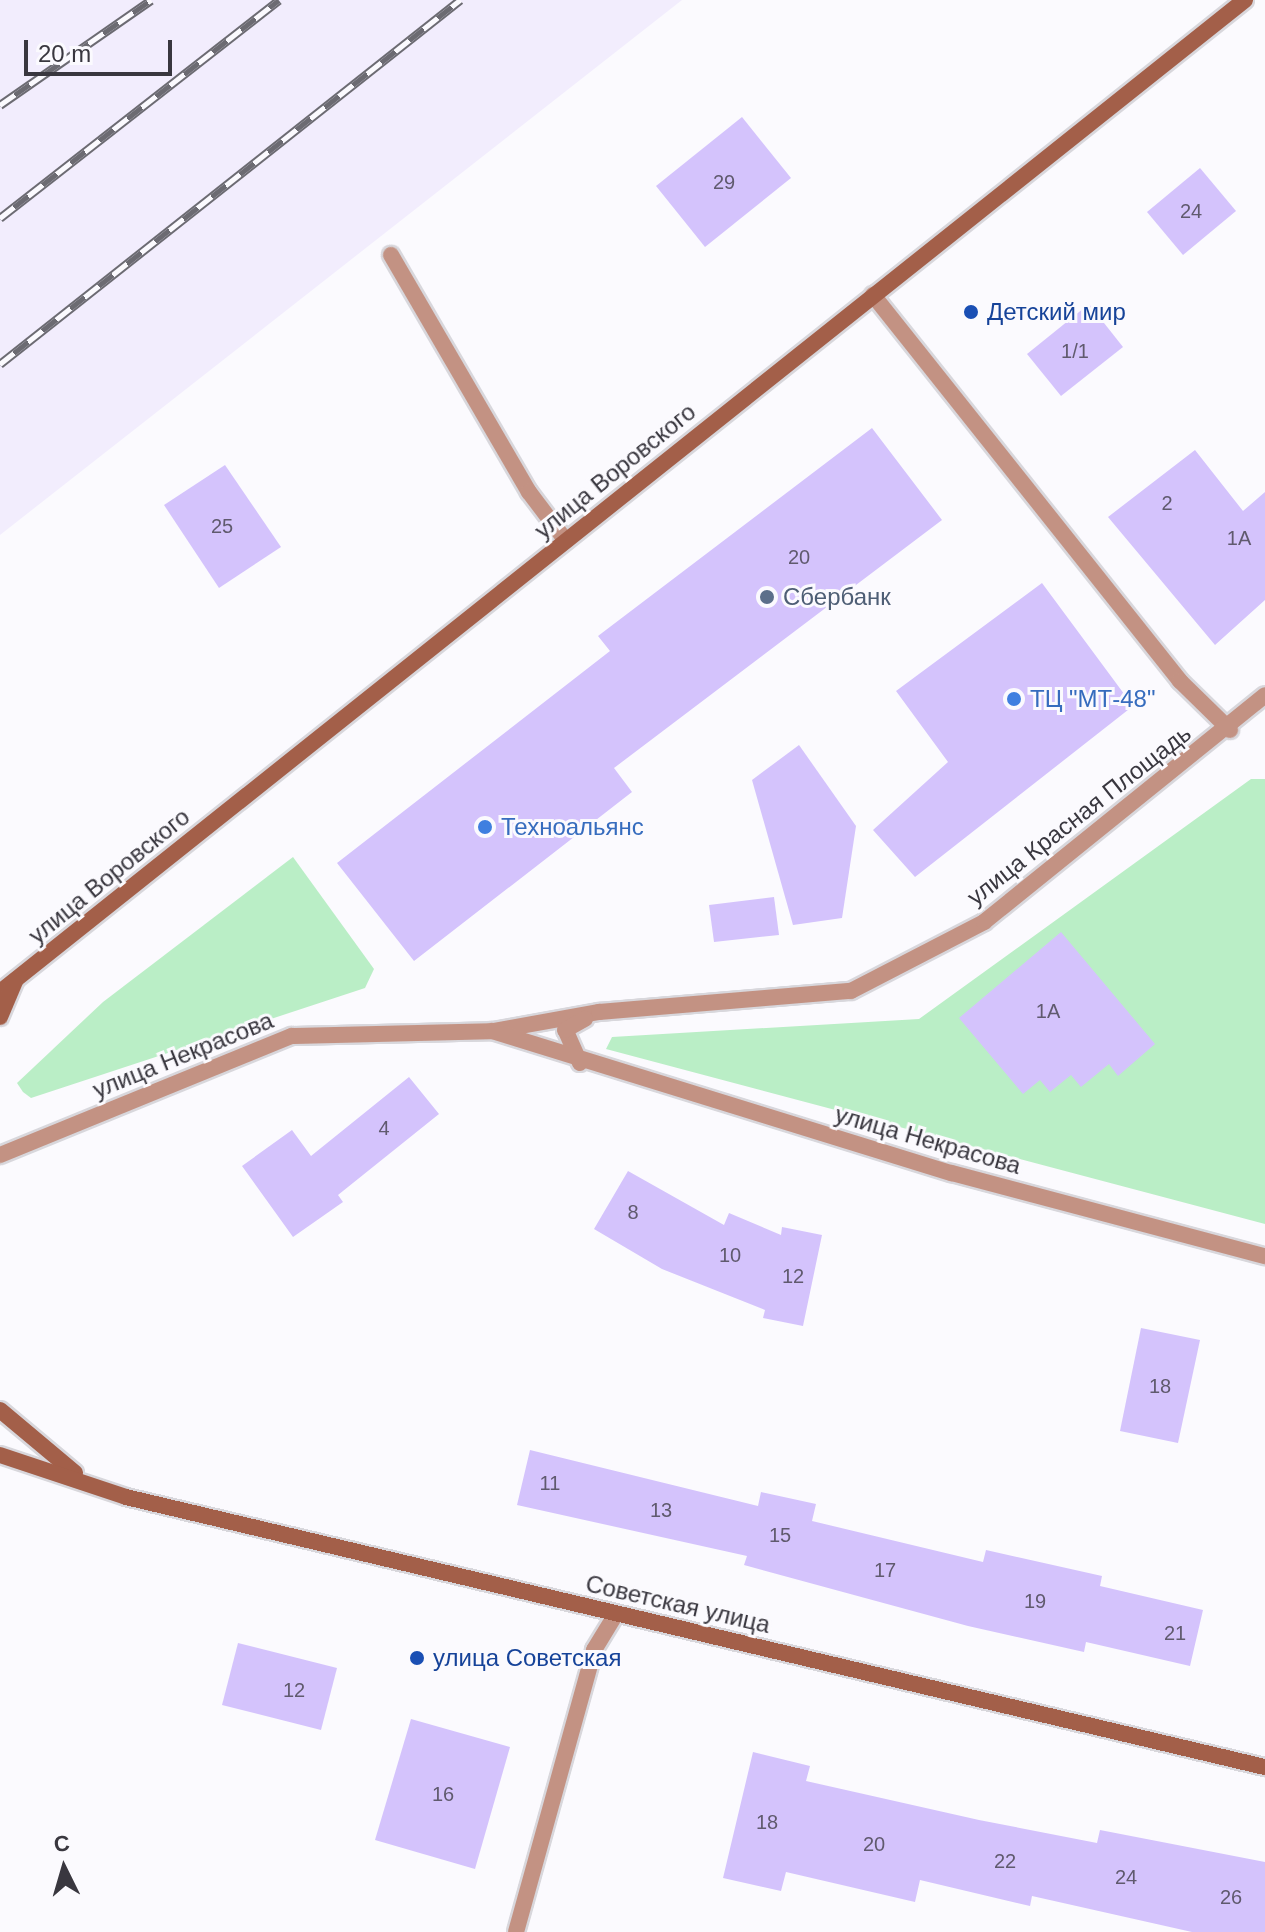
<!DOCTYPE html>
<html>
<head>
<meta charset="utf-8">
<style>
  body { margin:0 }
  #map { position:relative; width:1265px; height:1932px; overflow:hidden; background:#fbfafe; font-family:Helvetica,sans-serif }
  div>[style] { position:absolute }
  .built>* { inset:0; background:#f2edfd }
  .green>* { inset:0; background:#baeec6 }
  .building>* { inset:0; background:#d4c3fc }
  .roads { filter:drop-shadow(2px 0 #d8d7dc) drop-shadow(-2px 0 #d8d7dc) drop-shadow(0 2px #d8d7dc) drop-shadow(0 -2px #d8d7dc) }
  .service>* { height:16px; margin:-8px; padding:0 8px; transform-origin:8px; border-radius:8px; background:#c39283 }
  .minor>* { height:16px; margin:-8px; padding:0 8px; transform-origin:8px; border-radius:8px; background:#c39283 }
  .secondary>* { height:16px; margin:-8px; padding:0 8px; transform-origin:8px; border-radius:8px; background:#a35f49 }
  .rail>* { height:9px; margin-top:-4.5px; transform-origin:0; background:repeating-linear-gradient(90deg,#fbfafe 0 18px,#6c6b72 0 36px); box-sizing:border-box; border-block:2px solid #6c6b72 }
  .dots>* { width:22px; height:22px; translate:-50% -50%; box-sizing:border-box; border:4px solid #fbfafe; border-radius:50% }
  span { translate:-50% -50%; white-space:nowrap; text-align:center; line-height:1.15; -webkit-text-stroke:6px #fbfafe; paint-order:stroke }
  .number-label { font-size:20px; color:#605a6e }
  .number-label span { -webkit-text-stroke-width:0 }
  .transit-label { font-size:24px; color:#164399 }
  .left { translate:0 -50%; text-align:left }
  .street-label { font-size:24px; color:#39373f }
  .service-label { font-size:24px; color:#4e5e75 }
  .shop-label { font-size:24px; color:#366cbe }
  .north { position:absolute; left:24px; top:1828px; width:80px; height:80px; -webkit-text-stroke:6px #fbfafe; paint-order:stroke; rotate:355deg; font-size:22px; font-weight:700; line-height:32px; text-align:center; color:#39373f }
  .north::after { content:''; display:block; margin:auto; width:28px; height:36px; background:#39373f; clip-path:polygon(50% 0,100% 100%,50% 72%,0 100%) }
  .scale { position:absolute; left:24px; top:40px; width:148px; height:36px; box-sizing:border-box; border:4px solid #39373f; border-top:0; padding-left:10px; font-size:24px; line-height:28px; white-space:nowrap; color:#39373f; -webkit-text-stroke:6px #fbfafe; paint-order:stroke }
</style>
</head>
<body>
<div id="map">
  <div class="built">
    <div style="clip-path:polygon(0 0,682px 0,0 535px)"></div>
  </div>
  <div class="green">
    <div style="clip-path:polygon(1251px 779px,1265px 779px,1265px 1224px,606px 1049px,612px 1037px,919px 1019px)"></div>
    <div style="clip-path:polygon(293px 857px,374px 969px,365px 988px,31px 1098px,23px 1092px,17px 1083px,103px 1002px)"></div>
  </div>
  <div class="building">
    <div style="clip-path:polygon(742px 117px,791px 178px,705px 247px,656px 186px)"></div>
    <div style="clip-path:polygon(1200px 168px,1236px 211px,1183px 255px,1147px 212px)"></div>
    <div style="clip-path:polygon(1089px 304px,1123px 347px,1061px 396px,1027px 354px)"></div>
    <div style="clip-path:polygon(872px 428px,942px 520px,614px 768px,632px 792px,414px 961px,337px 863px,610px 651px,598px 636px)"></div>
    <div style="clip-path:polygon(1195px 450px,1243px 511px,1265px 492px,1265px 600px,1215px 645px,1108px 517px)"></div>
    <div style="clip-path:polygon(225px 465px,281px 547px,219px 588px,164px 505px)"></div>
    <div style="clip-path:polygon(1042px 583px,1133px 706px,915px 877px,873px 830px,948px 762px,896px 691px)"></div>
    <div style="clip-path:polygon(799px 745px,856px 826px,842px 918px,793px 925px,752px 780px)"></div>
    <div style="clip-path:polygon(774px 897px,779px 935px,714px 942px,709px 905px)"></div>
    <div style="clip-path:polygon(1061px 932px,1155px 1044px,1118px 1076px,1109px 1064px,1081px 1087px,1071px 1075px,1050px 1092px,1040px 1080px,1023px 1094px,959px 1018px)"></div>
    <div style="clip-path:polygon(409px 1077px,439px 1114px,338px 1195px,343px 1202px,293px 1237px,242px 1166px,292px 1130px,311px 1156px)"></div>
    <div style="clip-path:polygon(628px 1171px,724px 1225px,729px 1213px,781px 1235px,782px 1227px,822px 1235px,803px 1326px,763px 1318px,765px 1310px,662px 1269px,594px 1229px)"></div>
    <div style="clip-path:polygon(1141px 1328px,1200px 1340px,1178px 1443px,1120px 1431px)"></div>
    <div style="clip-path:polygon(530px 1450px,758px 1506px,761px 1492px,816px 1504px,812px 1521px,983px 1562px,986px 1550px,1102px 1576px,1100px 1586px,1203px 1610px,1190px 1666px,1086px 1642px,1084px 1652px,968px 1626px,744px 1565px,747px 1556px,517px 1505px)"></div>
    <div style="clip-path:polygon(238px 1643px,337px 1668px,321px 1730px,222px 1705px)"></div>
    <div style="clip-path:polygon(411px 1719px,510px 1747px,475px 1869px,375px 1840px)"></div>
    <div style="clip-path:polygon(753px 1752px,810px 1766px,806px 1781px,979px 1820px,1097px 1843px,1100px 1830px,1265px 1862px,1265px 1932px,1192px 1932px,1032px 1896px,1030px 1906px,920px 1880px,915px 1902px,786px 1872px,781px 1891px,723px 1878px)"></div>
  </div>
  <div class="roads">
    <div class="service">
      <div style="left:391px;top:255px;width:274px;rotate:59.8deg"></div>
      <div style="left:529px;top:492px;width:61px;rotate:52.9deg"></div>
      <div style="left:873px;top:295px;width:493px;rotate:51.5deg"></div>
      <div style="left:1180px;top:681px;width:70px;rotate:44.4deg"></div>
    </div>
    <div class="minor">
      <div style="left:493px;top:1031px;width:108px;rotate:-10.2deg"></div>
      <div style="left:599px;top:1012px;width:253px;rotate:-4.8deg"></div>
      <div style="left:851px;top:991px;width:150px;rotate:-27.4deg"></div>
      <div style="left:984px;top:922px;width:361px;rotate:-38.9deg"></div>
      <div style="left:580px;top:1063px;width:36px;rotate:-114deg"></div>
      <div style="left:565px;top:1030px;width:23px;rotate:-29deg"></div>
      <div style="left:0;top:1155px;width:315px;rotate:-22.2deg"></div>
      <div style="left:292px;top:1036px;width:200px;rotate:-1.4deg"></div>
      <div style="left:492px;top:1031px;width:481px;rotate:17.2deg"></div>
      <div style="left:952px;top:1173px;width:324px;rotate:14.9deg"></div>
      <div style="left:516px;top:1932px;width:293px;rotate:-74.5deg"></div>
      <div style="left:594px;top:1650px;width:42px;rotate:-58.6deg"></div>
    </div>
    <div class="secondary">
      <div style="left:0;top:992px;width:1592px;rotate:-38.55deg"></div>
      <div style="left:0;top:1017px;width:39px;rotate:-67deg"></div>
      <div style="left:0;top:1410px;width:98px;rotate:40deg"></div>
      <div style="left:0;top:1455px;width:133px;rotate:18.4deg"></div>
      <div style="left:126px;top:1497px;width:1171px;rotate:13.34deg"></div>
    </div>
  </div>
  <div class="rail">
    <div style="left:0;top:105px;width:184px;rotate:-34.8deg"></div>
    <div style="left:0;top:218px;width:354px;rotate:-38deg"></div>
    <div style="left:0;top:364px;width:587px;rotate:-38.35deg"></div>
  </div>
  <div class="dots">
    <div style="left:971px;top:312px;background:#1a4fb4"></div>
    <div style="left:767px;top:597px;background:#5c6f8a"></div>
    <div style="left:1014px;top:699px;background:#3f7fe0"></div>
    <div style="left:485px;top:827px;background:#3f7fe0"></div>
    <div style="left:417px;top:1658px;background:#1a4fb4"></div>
  </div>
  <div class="number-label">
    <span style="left:724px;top:182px">29</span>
    <span style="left:1191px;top:211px">24</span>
    <span style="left:1075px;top:351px">1/1</span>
    <span style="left:1167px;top:503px">2</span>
    <span style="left:222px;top:526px">25</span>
    <span style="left:1239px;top:538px">1А</span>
    <span style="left:799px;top:557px">20</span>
    <span style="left:1048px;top:1011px">1А</span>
    <span style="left:384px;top:1128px">4</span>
    <span style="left:633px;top:1212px">8</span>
    <span style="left:730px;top:1255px">10</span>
    <span style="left:793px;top:1276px">12</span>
    <span style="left:1160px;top:1386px">18</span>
    <span style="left:550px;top:1483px">11</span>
    <span style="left:661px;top:1510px">13</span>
    <span style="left:780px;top:1535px">15</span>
    <span style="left:885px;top:1570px">17</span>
    <span style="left:1035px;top:1601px">19</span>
    <span style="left:1175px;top:1633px">21</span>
    <span style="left:294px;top:1690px">12</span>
    <span style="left:443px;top:1794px">16</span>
    <span style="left:767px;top:1822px">18</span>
    <span style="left:874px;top:1844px">20</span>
    <span style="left:1005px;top:1861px">22</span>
    <span style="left:1126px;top:1877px">24</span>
    <span style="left:1231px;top:1897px">26</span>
  </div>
  <div class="transit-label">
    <span class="left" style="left:987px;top:312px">Детский мир</span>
    <span class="left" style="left:433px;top:1658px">улица Советская</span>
  </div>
  <div class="street-label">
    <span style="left:615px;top:471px;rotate:-39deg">улица Воровского</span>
    <span style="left:1079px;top:815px;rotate:-38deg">улица Красная Площадь</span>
    <span style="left:109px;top:876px;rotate:-39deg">улица Воровского</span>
    <span style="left:183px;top:1055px;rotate:-22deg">улица Некрасова</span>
    <span style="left:928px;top:1140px;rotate:16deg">улица Некрасова</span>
    <span style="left:678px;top:1604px;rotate:13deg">Советская улица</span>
  </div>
  <div class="service-label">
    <span class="left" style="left:783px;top:597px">Сбербанк</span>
  </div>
  <div class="shop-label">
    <span class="left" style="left:1030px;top:699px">ТЦ "МТ-48"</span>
    <span class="left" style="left:501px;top:827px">Техноальянс</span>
  </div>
  <div class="north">С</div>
  <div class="scale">20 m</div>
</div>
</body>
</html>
